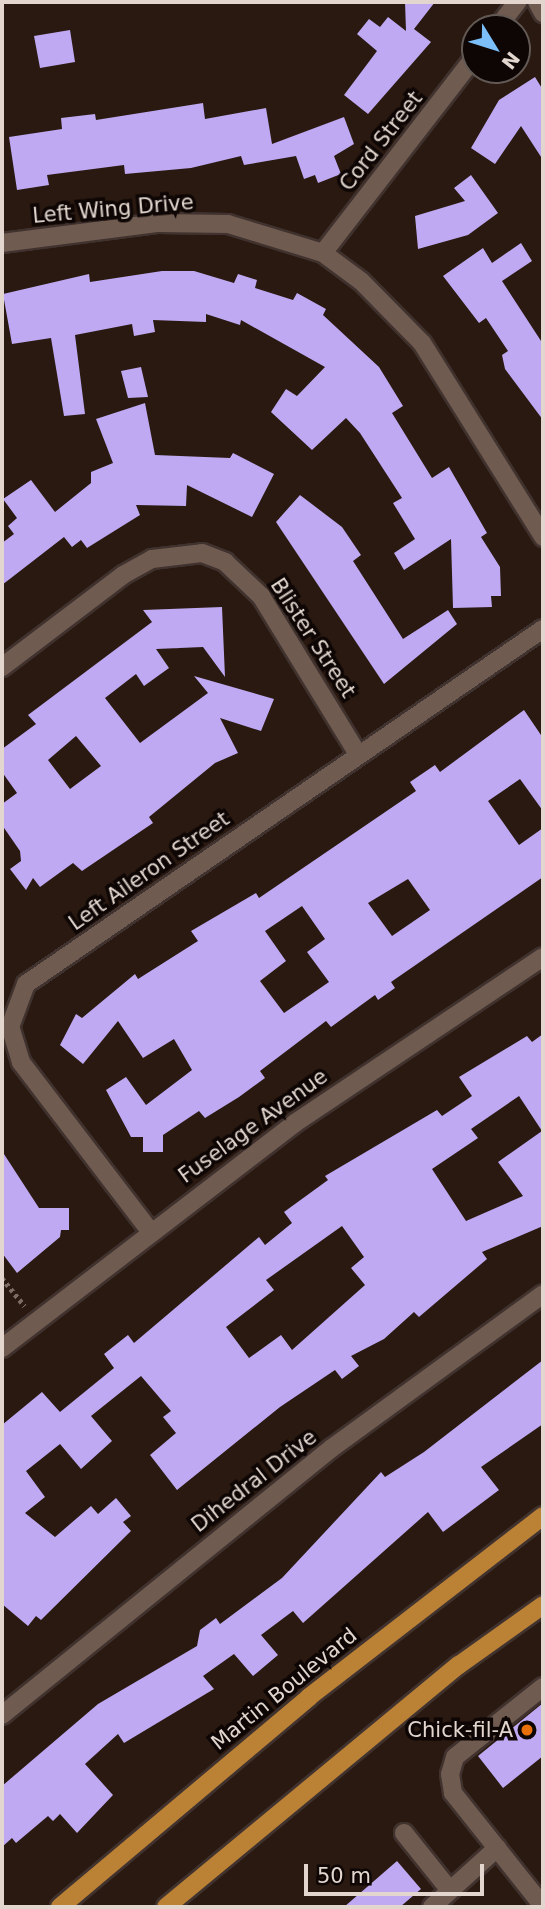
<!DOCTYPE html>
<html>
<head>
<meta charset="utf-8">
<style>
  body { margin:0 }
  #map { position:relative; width:545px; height:1909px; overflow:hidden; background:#2a1910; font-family:"DejaVu Sans",sans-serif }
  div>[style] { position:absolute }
  .building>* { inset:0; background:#bea9f2 }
  .path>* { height:4.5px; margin-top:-2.25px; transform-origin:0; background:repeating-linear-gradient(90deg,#7a6b63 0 3.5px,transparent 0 7px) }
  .roads { filter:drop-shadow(2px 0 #40322e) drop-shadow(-2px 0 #40322e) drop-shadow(0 2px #40322e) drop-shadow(0 -2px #40322e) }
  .minor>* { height:18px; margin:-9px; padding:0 9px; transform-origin:9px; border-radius:9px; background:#705b50 }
  .major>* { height:18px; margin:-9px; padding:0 9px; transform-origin:9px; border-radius:9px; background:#bb8134 }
  .dots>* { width:19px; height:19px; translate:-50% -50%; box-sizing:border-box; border:4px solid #0d0604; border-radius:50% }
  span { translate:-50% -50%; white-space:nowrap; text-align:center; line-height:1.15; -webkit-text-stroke:7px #0d0604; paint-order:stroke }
  .street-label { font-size:21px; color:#e2d6cf }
  .poi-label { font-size:21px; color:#e2d6cf }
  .right { translate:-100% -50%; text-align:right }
  .frame { position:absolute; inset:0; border:4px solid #e2d6cf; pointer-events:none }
  .north { position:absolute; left:461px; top:14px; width:70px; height:70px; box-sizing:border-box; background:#0d0604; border:2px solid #625955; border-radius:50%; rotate:128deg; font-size:19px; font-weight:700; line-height:28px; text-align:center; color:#e2d6cf }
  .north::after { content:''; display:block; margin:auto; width:24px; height:32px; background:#7bbef8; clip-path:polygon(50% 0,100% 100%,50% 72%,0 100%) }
  .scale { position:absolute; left:304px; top:1864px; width:180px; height:32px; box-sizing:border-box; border:4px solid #e2d6cf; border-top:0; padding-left:9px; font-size:21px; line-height:24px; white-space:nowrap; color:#e2d6cf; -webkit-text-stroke:5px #0d0604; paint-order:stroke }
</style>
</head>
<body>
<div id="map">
  <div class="building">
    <div style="clip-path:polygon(405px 2px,435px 2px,414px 29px,431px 42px,368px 114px,344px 95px,377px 51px,357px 34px,369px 19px,380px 27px,388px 17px,406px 31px)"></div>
    <div style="clip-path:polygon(70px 30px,75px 62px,40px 68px,34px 36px)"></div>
    <div style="clip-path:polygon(535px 77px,543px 90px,543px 160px,521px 126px,495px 164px,471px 148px,499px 100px)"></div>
    <div style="clip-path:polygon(203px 103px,205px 119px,266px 108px,272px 144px,344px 117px,354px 144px,334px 156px,341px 174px,318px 183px,315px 175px,304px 179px,296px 156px,244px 165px,241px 156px,191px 168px,125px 174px,124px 165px,47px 175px,49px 185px,17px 190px,9px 137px,62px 129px,61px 118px,95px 114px,96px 120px)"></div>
    <div style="clip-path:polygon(471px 175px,498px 213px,468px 235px,418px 249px,415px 216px,465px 201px,454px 188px)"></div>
    <div style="clip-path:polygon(521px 243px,532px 261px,502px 281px,543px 344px,543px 420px,505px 369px,502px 355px,508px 351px,486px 318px,479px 323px,443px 276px,483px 248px,492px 263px)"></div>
    <div style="clip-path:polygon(162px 271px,194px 271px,234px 283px,238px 274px,257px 280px,255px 288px,293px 300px,297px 293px,326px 309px,323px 315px,379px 367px,403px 406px,392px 413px,432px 478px,449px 467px,487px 533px,481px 537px,500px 567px,501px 596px,491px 596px,492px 607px,453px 608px,451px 539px,404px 570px,394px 553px,415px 539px,393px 503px,402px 498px,360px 433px,346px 418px,312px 450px,271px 412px,286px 389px,297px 396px,325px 367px,241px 320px,240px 325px,206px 314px,206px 322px,153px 320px,155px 332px,134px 336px,132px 324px,75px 335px,85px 414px,64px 416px,51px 338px,12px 344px,3px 294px,89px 274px,90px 282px)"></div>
    <div style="clip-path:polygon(141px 367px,148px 397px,128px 398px,121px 371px)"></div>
    <div style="clip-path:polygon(145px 403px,155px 455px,230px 458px,233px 453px,274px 474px,252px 517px,187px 485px,186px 506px,136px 505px,140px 515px,87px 548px,81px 540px,72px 547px,64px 537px,2px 585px,2px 543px,14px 534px,8px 526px,17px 518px,3px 499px,31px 480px,55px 512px,91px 483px,91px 472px,113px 463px,96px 419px)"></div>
    <div style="clip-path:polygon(300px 495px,342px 527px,361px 555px,353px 561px,403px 639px,448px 610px,457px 624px,384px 684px,276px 522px)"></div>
    <div style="clip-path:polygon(evenodd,222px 607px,225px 677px,203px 647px,156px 649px,169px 668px,144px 686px,136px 674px,105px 698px,140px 743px,208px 693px,194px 676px,274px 699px,261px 731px,220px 718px,238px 753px,215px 763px,149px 817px,153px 823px,82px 871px,73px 863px,40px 887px,33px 878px,26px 890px,10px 869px,21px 861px,20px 851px,2px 825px,2px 804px,17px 793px,2px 772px,2px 749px,36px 724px,28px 715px,152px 622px,143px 610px,222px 607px,76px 736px,101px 766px,70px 789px,48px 760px,76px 736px)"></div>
    <div style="clip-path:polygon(evenodd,524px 710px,543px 738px,543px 811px,520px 779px,488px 801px,519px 845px,543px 828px,543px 877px,391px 982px,395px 988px,378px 1000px,375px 995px,331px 1027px,326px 1021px,260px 1071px,265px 1078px,239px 1097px,205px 1118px,199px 1111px,163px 1135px,163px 1152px,143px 1152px,143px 1137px,131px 1137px,106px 1090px,126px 1077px,146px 1105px,192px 1070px,174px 1039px,143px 1058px,118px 1021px,83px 1064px,60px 1045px,76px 1014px,82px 1018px,135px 974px,138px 979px,198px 941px,191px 931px,256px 893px,259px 898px,416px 791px,410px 782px,435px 765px,440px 772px,524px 710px,408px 879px,430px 910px,392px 936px,368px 903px,408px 879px,524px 710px,302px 906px,325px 939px,307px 952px,329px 982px,284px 1013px,260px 981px,286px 961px,265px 931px,302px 906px)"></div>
    <div style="clip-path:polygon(evenodd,543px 1034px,543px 1226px,482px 1252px,487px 1259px,419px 1317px,414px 1312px,384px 1339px,351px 1356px,359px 1366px,342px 1379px,335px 1370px,280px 1407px,177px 1490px,150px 1455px,176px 1433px,163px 1417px,171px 1411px,141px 1376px,91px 1416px,112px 1441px,81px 1469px,60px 1444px,26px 1471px,45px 1497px,25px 1513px,55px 1537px,91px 1506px,98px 1514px,116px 1498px,131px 1516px,123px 1522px,131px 1531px,41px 1620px,36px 1616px,28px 1626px,2px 1604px,2px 1425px,42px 1392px,60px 1412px,114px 1368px,104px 1354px,128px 1335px,134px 1343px,259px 1237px,265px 1245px,292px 1223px,284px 1212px,328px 1180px,325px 1176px,437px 1110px,442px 1116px,472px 1096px,459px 1077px,527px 1036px,532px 1042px,543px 1034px,519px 1096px,542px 1131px,498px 1162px,523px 1196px,466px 1221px,432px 1169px,478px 1138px,471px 1129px,519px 1096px,543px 1034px,342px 1226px,364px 1257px,351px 1268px,365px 1285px,292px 1350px,281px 1335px,249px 1358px,226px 1327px,274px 1290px,266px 1280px,342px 1226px)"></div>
    <div style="clip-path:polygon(2px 1151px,39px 1208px,69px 1208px,69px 1230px,61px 1230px,60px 1237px,17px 1273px,2px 1253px)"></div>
    <div style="clip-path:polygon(543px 1360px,543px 1424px,481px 1467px,499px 1490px,443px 1532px,428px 1512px,303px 1623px,293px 1611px,261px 1635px,278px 1655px,253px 1676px,234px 1654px,203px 1676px,214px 1689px,124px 1743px,118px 1734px,85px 1764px,113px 1795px,77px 1833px,60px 1814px,53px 1821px,48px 1816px,16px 1843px,12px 1838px,2px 1847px,2px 1786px,98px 1704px,197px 1646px,200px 1630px,216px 1618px,220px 1624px,282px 1578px,381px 1472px,385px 1477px,424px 1452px)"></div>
    <div style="clip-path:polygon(543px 1703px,543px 1756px,503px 1788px,478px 1756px)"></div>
    <div style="clip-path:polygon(397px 1861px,421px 1889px,400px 1907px,344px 1907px)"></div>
  </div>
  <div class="path">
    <div style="left:2px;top:1278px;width:36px;rotate:51deg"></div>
  </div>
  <div class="roads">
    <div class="minor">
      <div style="left:537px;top:2px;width:13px;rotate:61deg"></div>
      <div style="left:497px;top:28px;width:33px;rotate:-52deg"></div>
      <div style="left:2px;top:243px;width:158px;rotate:-7.3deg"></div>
      <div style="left:159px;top:223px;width:69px;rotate:0.8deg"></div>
      <div style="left:228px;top:224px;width:99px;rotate:17deg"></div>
      <div style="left:323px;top:253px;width:47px;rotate:36.4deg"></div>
      <div style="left:361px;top:281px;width:87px;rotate:45.5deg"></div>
      <div style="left:422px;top:343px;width:229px;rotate:58deg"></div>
      <div style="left:323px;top:253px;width:249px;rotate:-52.3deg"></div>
      <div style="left:2px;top:667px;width:152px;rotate:-37.2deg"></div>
      <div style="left:123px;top:575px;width:33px;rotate:-29deg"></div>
      <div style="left:152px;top:559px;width:50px;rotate:-6.8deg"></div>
      <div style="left:202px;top:553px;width:25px;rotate:21deg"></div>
      <div style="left:225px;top:562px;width:50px;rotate:43.4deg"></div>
      <div style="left:261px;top:596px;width:185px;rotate:58.5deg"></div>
      <div style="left:150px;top:1231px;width:213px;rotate:-127.4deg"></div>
      <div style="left:21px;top:1062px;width:37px;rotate:-107deg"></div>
      <div style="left:10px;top:1027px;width:46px;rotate:-69.6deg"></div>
      <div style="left:26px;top:984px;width:627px;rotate:-34.48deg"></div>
      <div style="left:2px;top:1348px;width:369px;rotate:-37.5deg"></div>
      <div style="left:295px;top:1123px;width:298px;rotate:-33.8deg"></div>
      <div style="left:543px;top:1687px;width:112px;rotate:141.5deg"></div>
      <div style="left:455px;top:1757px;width:18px;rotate:106deg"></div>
      <div style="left:450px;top:1774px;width:19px;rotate:81deg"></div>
      <div style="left:453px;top:1793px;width:144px;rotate:51.5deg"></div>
      <div style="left:2px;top:1715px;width:424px;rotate:-39deg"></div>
      <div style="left:332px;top:1448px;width:261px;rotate:-36.1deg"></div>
      <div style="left:404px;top:1833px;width:70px;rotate:51.3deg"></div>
      <div style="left:432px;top:1907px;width:88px;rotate:-42.2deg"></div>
    </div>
    <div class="major">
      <div style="left:60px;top:1907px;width:326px;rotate:-40.1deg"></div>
      <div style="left:309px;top:1697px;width:296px;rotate:-37.7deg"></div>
      <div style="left:166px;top:1907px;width:380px;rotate:-39.6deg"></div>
      <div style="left:459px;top:1665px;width:103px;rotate:-35.5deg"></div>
    </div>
  </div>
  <div class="dots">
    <div style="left:527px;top:1730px;background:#e8710a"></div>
  </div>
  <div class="street-label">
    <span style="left:381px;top:141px;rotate:-52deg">Cord Street</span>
    <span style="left:113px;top:209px;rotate:-5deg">Left Wing Drive</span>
    <span style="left:313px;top:638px;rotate:57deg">Blister Street</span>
    <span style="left:149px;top:871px;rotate:-35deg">Left Aileron Street</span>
    <span style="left:253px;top:1126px;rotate:-36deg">Fuselage Avenue</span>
    <span style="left:254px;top:1481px;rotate:-38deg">Dihedral Drive</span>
    <span style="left:284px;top:1689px;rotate:-39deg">Martin Boulevard</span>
  </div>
  <div class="poi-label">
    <span class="right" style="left:513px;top:1730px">Chick-fil-A</span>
  </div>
  <div class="frame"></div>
  <div class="north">N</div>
  <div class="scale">50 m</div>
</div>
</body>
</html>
